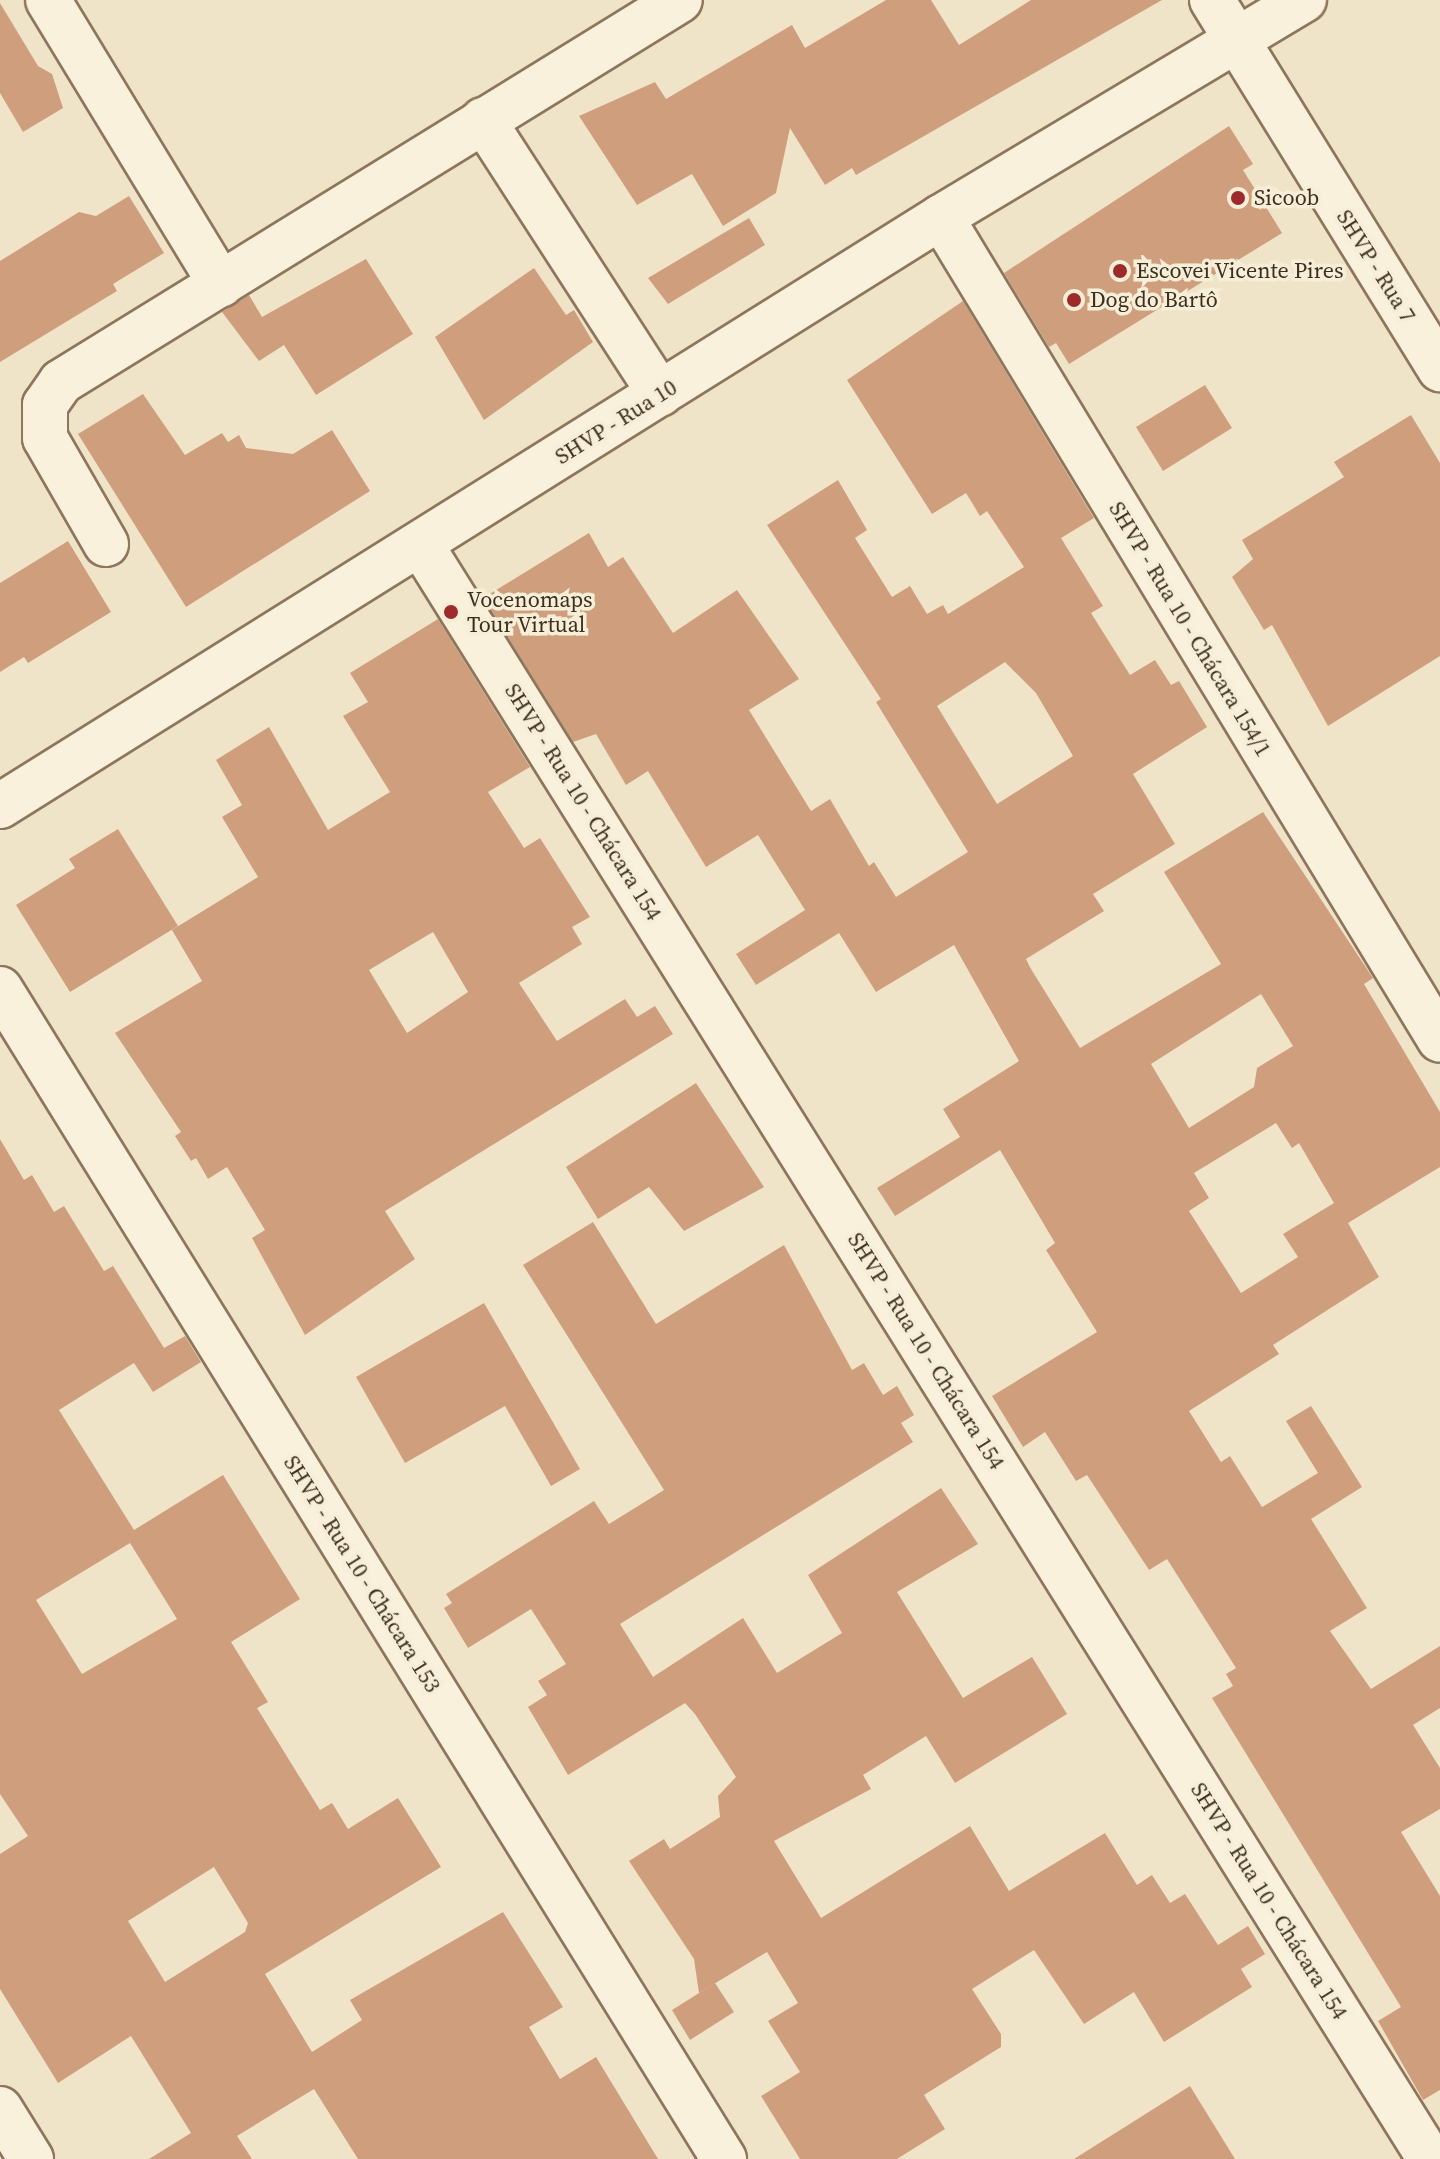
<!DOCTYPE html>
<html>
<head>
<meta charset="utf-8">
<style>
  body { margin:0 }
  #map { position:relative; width:1440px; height:2159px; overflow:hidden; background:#f0e4c8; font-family:"Source Serif 4",serif }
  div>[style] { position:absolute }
  .building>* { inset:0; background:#cf9f7d }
  .roads { filter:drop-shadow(2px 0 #8d765c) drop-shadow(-2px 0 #8d765c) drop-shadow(0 2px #8d765c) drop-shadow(0 -2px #8d765c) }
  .minor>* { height:44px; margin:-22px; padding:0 22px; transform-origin:22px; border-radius:22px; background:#faf1dc }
  .dots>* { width:22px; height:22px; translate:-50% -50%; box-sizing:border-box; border:4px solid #f7eed8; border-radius:50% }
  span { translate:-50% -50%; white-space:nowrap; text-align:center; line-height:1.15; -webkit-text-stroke:7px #f7eed8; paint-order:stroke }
  .poi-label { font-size:22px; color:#3d2e20 }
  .left { translate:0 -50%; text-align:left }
  .street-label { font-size:22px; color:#3d2e20 }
</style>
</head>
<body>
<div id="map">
  <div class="building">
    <div style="clip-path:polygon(886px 0,931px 0,959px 45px,1031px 0,1162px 0,856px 175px,852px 168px,825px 185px,790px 128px,776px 193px,723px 226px,692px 174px,637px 205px,579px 116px,655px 82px,666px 99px,792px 25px,805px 48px)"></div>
    <div style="clip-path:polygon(0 3px,38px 66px,52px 74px,63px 108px,23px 132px,0 93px)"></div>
    <div style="clip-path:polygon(1229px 126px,1253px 164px,1243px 170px,1282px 233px,1069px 364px,1056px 343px,1049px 347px,1004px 273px)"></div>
    <div style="clip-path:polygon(129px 196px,164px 253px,113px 284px,117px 291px,0 362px,0 261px,79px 212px,96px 216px)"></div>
    <div style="clip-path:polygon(749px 218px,765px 245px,668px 304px,648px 278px)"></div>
    <div style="clip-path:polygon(366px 259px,413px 334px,316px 395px,284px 345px,259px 361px,222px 312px,249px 295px,262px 317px)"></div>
    <div style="clip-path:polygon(534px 268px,566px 315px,574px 310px,593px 342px,484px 420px,435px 337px)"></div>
    <div style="clip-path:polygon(evenodd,963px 301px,1094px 518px,1061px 538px,1103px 606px,1091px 613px,1130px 675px,1155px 660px,1171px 685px,1179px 681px,1207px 727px,1133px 774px,1175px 844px,1093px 894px,1104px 911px,1026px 959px,1031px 969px,1080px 1048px,1221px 964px,1164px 872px,1263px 812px,1373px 978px,1364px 984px,1440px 1112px,1440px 1167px,1348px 1223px,1379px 1277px,1273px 1345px,1279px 1354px,1189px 1411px,1221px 1462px,1230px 1456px,1262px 1507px,1318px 1473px,1286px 1421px,1311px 1406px,1362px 1487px,1311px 1519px,1367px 1608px,1330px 1631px,1371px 1689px,1440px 1646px,1440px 1708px,1413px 1725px,1440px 1768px,1440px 1809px,1401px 1832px,1440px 1896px,1440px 2090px,1423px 2100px,1378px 2021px,1401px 2007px,1212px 1698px,1233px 1686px,1226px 1674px,1236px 1668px,1167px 1559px,1149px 1570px,1087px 1475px,1076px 1481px,1045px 1432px,1023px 1447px,992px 1396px,1097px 1332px,1046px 1250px,1055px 1243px,1000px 1150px,895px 1216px,877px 1188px,960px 1137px,943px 1109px,1019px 1061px,954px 945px,876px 992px,839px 933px,756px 985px,736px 954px,805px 910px,758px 835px,706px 867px,648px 771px,626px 785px,596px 734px,573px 742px,483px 598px,589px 533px,608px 567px,623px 557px,673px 633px,737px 590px,799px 679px,749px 710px,811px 811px,830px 799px,869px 866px,874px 862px,896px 897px,968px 852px,876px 702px,881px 699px,767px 525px,838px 480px,867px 530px,855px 538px,892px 597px,910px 586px,927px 614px,943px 605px,948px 614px,1024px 567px,987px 511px,980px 516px,966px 493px,932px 514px,847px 380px,963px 301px,1005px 662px,1036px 693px,1073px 756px,997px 804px,937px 706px,1005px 662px,963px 301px,1261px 994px,1293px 1046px,1257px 1068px,1254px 1087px,1189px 1128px,1151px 1064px,1261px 994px,963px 301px,1276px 1123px,1292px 1148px,1299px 1143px,1334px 1203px,1283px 1234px,1298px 1257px,1241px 1293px,1189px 1211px,1209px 1198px,1194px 1173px,1276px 1123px)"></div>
    <div style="clip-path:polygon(1205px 385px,1232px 428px,1163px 471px,1136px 427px)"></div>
    <div style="clip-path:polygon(143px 394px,185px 455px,222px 433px,228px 442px,239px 435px,246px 448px,293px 454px,332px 430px,370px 491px,186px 607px,78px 434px)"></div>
    <div style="clip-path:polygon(1411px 415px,1440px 463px,1440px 656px,1328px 726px,1272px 625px,1264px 630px,1232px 577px,1253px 559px,1242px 540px,1344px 477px,1334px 462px)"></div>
    <div style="clip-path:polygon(68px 541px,111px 612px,28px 663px,24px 657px,0 672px,0 583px)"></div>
    <div style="clip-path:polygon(evenodd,438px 619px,530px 767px,488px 792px,524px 848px,540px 838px,590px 917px,572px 927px,582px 944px,519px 983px,557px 1041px,625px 999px,637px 1017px,655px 1006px,673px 1034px,385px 1211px,415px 1259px,305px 1335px,252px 1238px,265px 1230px,227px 1167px,208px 1179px,196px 1158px,191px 1161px,175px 1136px,181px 1132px,115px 1033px,202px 981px,172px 930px,258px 877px,222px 817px,242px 805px,216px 760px,269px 727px,328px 830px,390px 792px,343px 716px,368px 702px,350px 673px,438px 619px,433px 932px,468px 992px,407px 1033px,369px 970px,433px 932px)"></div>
    <div style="clip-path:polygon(118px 829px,178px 926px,70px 992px,16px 905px,75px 868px,69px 859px)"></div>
    <div style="clip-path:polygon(696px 1083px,764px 1187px,684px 1231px,649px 1187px,598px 1219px,566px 1167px)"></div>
    <div style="clip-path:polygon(evenodd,0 1139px,24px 1180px,32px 1175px,54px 1212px,64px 1206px,104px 1271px,113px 1266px,164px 1348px,185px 1336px,201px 1362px,153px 1392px,134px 1363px,59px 1410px,134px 1530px,223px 1475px,300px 1599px,231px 1642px,268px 1702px,257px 1708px,320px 1810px,332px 1803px,348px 1829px,398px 1798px,441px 1867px,265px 1974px,312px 2052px,362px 2020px,350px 2000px,503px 1912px,563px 2007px,529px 2027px,560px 2079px,596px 2057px,658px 2159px,358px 2159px,314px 2089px,237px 2136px,252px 2159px,149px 2159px,191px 2133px,131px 2036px,58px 2083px,0 1989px,0 1854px,28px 1836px,0 1794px,0 1139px,130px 1543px,177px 1619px,82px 1674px,36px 1600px,130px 1543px,0 1139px,214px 1867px,248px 1923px,245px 1932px,165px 1982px,128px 1921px,214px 1867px)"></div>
    <div style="clip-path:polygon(593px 1222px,656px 1324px,784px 1245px,852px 1370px,864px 1363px,883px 1395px,897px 1386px,914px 1415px,901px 1423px,913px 1442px,620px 1624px,653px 1677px,743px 1618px,777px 1673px,842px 1633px,808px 1575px,941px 1488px,978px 1544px,897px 1592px,963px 1698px,1032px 1657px,1067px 1714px,955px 1783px,926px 1736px,863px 1775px,871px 1789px,774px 1841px,821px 1918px,970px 1826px,1009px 1891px,1105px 1833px,1137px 1885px,1152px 1875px,1170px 1903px,1185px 1894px,1218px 1945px,1248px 1926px,1265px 1954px,1241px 1969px,1252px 1987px,1164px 2042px,1134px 1992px,1084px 2024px,1034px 1950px,972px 1989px,1001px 2034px,1001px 2047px,924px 2095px,945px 2129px,897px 2159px,800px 2159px,761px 2096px,800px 2072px,768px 2021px,798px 2003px,767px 1952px,699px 1993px,694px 1959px,629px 1861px,664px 1839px,670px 1849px,720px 1817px,718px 1796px,736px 1777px,695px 1714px,685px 1703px,568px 1775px,528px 1707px,547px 1695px,538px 1681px,566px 1664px,531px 1609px,468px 1648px,444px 1608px,452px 1603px,446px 1594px,594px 1501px,609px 1524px,664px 1490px,523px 1265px)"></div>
    <div style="clip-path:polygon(484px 1303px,580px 1469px,551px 1486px,505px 1406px,405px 1463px,356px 1377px)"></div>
    <div style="clip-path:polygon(715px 1983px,734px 2012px,690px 2040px,672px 2010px)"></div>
    <div style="clip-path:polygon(1190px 2086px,1235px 2159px,1074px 2159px)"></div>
  </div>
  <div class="roads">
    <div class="minor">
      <div style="left:48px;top:0;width:333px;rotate:58.7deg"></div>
      <div style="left:1212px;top:0;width:434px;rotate:58.3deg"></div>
      <div style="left:483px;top:120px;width:326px;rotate:57.1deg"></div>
      <div style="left:941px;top:217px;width:962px;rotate:58.77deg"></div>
      <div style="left:106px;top:544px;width:122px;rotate:-119.9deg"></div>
      <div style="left:45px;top:438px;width:33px;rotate:-90deg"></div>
      <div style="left:45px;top:405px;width:28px;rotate:-55deg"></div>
      <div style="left:61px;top:382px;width:727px;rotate:-31.68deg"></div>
      <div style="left:421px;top:545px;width:1903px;rotate:57.99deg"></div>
      <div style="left:0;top:806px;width:1110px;rotate:-32.04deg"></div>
      <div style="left:941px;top:217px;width:423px;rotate:-30.9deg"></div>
      <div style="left:0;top:989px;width:1376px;rotate:58.25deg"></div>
      <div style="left:0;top:2109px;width:59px;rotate:58.2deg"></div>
    </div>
  </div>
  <div class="dots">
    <div style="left:1238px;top:198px;background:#9e2a2b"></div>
    <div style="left:1120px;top:271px;background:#9e2a2b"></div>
    <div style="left:1074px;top:300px;background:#9e2a2b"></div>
    <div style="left:451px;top:612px;background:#9e2a2b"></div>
  </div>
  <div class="poi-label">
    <span class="left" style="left:1254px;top:198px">Sicoob</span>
    <span class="left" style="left:1136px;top:271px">Escovei Vicente Pires</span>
    <span class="left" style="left:1090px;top:300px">Dog do Bartô</span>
    <span class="left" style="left:467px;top:612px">Vocenomaps<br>Tour Virtual</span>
  </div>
  <div class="street-label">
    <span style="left:1376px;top:266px;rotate:58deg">SHVP - Rua 7</span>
    <span style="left:616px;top:422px;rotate:-32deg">SHVP - Rua 10</span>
    <span style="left:1190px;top:629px;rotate:59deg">SHVP - Rua 10 - Chácara 154/1</span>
    <span style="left:583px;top:802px;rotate:58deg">SHVP - Rua 10 - Chácara 154</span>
    <span style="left:926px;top:1351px;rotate:58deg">SHVP - Rua 10 - Chácara 154</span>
    <span style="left:362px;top:1574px;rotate:58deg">SHVP - Rua 10 - Chácara 153</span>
    <span style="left:1269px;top:1901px;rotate:58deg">SHVP - Rua 10 - Chácara 154</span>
  </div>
</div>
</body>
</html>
